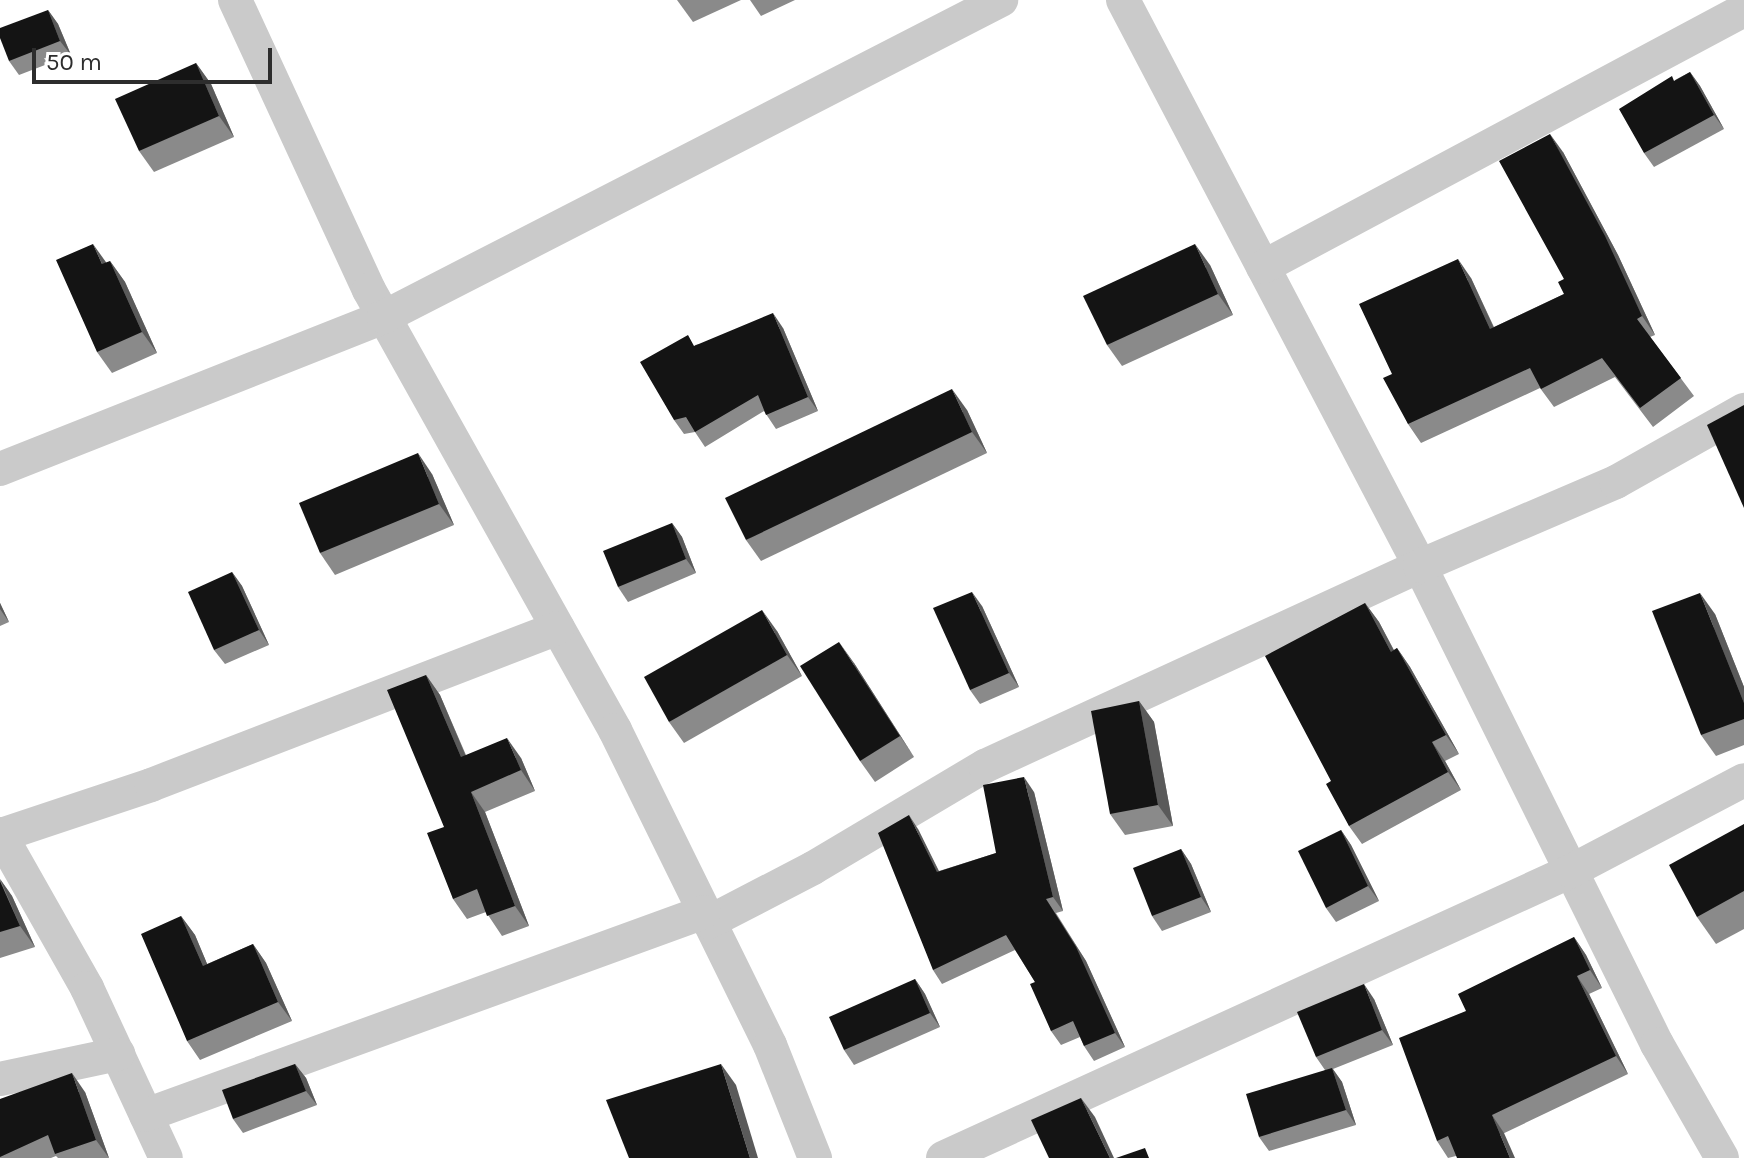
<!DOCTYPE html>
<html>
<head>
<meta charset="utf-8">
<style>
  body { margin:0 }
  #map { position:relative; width:1744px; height:1158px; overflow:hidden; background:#fff; font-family:Karla,sans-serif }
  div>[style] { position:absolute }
  .minor>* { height:34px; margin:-17px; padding:0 17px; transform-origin:17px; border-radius:17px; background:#cacaca }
  .wall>* { inset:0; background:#8a8a8a }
  .shaded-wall>* { inset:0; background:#5a5a5a }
  .building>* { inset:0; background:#141414 }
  span { translate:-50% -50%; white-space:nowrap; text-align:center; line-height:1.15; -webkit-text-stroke:8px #fff; paint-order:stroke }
  .scale { position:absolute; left:32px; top:48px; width:240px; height:36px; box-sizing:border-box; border:4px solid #2d2d2d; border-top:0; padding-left:10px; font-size:24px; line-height:28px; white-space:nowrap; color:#2d2d2d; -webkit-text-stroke:6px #fff; paint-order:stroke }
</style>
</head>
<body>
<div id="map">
  <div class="minor">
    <div style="left:235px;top:0;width:319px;rotate:65.2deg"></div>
    <div style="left:369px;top:290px;width:504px;rotate:60.79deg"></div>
    <div style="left:615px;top:730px;width:351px;rotate:63.8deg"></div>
    <div style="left:770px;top:1045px;width:122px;rotate:68.3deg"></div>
    <div style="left:1123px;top:0;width:639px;rotate:62.31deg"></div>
    <div style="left:1420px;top:566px;width:534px;rotate:63.63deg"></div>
    <div style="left:1657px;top:1044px;width:131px;rotate:60.3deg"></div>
    <div style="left:1263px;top:267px;width:545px;rotate:-28.12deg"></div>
    <div style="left:0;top:469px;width:413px;rotate:-21.6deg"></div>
    <div style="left:384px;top:317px;width:694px;rotate:-27.19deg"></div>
    <div style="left:0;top:834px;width:177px;rotate:60.5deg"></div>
    <div style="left:87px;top:988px;width:187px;rotate:65.1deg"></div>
    <div style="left:1px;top:835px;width:158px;rotate:-18.4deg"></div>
    <div style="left:151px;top:785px;width:436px;rotate:-21.1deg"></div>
    <div style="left:709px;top:922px;width:117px;rotate:-27.4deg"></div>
    <div style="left:813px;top:868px;width:200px;rotate:-30.7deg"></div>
    <div style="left:985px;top:766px;width:479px;rotate:-24.7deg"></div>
    <div style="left:1420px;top:566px;width:213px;rotate:-23.2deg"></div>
    <div style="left:1616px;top:482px;width:147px;rotate:-29.4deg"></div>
    <div style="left:0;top:1079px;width:121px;rotate:-12deg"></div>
    <div style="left:146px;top:1115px;width:594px;rotate:-19.99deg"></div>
    <div style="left:943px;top:1158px;width:690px;rotate:-24.56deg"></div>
    <div style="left:1571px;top:871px;width:195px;rotate:-27.7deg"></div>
  </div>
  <div class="wall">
    <div style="clip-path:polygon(677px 0,741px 0,693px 22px)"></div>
    <div style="clip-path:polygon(750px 0,795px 0,761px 16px)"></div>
    <div style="clip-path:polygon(48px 10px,58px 24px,71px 55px,19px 75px,9px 61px)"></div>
    <div style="clip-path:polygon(196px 63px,211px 84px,234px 137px,154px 172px,139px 151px)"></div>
    <div style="clip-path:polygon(1690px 72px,1700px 86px,1724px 129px,1654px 167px,1644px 153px,1675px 80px)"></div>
    <div style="clip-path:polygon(1563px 152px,1618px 255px,1655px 335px,1650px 337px,1694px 396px,1653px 427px,1615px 377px,1554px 407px,1540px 388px,1421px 443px,1408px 424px,1392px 374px,1471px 278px,1494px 327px,1564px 294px)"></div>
    <div style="clip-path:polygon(110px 261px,125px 282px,157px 353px,112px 373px,97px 352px)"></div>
    <div style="clip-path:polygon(1210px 265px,1233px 315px,1122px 366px,1107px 345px)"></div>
    <div style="clip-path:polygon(783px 328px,818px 411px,776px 429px,764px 411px,705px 447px,695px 432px,684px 434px,674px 420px,695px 345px)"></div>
    <div style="clip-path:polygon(967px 410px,987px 453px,761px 561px,746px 540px)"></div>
    <div style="clip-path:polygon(432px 474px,454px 525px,335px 575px,320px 553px)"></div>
    <div style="clip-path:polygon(672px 523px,682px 537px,696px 573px,628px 602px,618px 587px)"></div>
    <div style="clip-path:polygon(232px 572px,242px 586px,269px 645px,225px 664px,214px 650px)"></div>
    <div style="clip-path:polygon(0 603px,9px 622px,0 626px)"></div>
    <div style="clip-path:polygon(1365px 603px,1379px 622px,1394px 650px,1397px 648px,1410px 667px,1459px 754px,1445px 761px,1461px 790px,1362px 844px,1349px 826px,1331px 781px)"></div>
    <div style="clip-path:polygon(982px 606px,1019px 687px,980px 704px,970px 690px)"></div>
    <div style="clip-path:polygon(1715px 614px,1744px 687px,1744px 745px,1716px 756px,1701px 735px)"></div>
    <div style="clip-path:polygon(777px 631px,802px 676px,684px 743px,669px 722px)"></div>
    <div style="clip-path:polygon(854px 663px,914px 757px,875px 782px,860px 761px)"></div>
    <div style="clip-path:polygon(426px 675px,440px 695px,466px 755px,521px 758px,535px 791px,485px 812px,529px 926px,502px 936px,486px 912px,467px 919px,453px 899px)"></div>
    <div style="clip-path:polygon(1139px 701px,1154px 722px,1173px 826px,1125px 835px,1110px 814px)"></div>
    <div style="clip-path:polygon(1034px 792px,1063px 911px,1056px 913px,1086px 961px,1125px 1047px,1094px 1061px,1084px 1046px,1080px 1037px,1061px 1045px,1051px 1031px,1035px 982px,1015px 950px,942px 984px,933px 970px,918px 829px,939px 871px,996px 853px)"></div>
    <div style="clip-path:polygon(1744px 824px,1744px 929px,1716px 944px,1697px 917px)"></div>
    <div style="clip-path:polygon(1341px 830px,1351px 845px,1379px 901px,1336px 922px,1326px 908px)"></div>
    <div style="clip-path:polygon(1181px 849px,1191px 864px,1211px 912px,1162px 931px,1152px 916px)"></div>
    <div style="clip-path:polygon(0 879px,12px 896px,35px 947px,0 958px)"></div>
    <div style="clip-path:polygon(181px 916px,195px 935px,207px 964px,253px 944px,266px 963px,292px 1021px,200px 1060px,187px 1041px)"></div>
    <div style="clip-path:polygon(1574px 937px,1586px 955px,1602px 988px,1589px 994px,1628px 1074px,1456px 1156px,1448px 1158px,1437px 1141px,1466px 1011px)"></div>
    <div style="clip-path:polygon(915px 979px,925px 994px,940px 1027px,854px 1065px,844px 1050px)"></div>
    <div style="clip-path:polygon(1374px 999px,1393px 1045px,1333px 1069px,1342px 1082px,1356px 1125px,1269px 1151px,1259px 1137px,1325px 1070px,1316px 1057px)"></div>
    <div style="clip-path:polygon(295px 1064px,306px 1078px,317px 1105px,243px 1133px,233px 1119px)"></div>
    <div style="clip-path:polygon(85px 1092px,109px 1158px,58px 1158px,56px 1156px,51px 1158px,0 1158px,0 1099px)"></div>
  </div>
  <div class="shaded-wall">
    <div style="clip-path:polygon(48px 10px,58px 24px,71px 55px,60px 41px)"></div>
    <div style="clip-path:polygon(196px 63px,211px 84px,234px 137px,219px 116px)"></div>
    <div style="clip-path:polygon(1690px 72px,1700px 86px,1724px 129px,1714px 115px)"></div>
    <div style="clip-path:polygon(1550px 134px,1563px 152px,1618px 255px,1655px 335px,1642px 316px)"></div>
    <div style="clip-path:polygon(93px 244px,108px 265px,102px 264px)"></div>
    <div style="clip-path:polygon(1195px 244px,1210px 265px,1233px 315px,1218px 294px)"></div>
    <div style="clip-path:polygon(1458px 259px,1471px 278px,1503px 348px,1490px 329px)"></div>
    <div style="clip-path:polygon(110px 261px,125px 282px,157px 353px,142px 332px)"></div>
    <div style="clip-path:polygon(773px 313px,783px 328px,818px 411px,808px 397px)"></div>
    <div style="clip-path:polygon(952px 389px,967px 410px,987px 453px,972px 432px)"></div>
    <div style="clip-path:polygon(418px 453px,432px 474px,454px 525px,439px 504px)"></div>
    <div style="clip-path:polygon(672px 523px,682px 537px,696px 573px,686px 559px)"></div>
    <div style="clip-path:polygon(232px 572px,242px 586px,269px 645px,259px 630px)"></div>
    <div style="clip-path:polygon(972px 592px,982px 606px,1019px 687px,1009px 673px)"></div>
    <div style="clip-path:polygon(1700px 593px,1715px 614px,1744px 687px,1744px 703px)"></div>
    <div style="clip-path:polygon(0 603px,9px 622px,0 609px)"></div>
    <div style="clip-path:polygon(1365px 603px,1379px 622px,1404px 670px,1391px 652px)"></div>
    <div style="clip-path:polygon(762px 610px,777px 631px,802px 676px,787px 655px)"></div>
    <div style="clip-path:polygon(839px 642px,854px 663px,914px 757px,900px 736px)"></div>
    <div style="clip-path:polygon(1397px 648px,1410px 667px,1459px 754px,1446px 735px)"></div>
    <div style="clip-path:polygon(426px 675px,440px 695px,475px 778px,461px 757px)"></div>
    <div style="clip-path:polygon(1139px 701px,1154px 722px,1173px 826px,1158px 805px)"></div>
    <div style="clip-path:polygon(507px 738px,521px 758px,535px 791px,521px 770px)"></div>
    <div style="clip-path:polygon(1432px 742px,1445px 761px,1461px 790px,1448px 772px)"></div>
    <div style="clip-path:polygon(1024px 777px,1034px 792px,1063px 911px,1053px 897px)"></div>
    <div style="clip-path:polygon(471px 792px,485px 812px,529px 926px,515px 906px)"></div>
    <div style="clip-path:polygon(909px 815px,918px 829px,946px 886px,937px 872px)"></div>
    <div style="clip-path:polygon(1341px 830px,1351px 845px,1379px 901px,1368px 886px)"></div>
    <div style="clip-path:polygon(1181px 849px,1191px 864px,1211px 912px,1201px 897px)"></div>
    <div style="clip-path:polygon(0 879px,12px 896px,35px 947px,20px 926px)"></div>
    <div style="clip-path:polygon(1046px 899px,1086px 961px,1125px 1047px,1115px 1033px)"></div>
    <div style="clip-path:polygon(181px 916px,195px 935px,216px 985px,203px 966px)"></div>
    <div style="clip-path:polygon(1574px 937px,1586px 955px,1602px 988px,1590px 970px)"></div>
    <div style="clip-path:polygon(253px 944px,266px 963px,292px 1021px,278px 1002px)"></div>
    <div style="clip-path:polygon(1577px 976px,1589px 994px,1628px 1074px,1616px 1056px)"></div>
    <div style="clip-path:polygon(915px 979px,925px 994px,940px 1027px,930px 1013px)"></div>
    <div style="clip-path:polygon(1364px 984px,1374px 999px,1393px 1045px,1382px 1030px)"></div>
    <div style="clip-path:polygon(295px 1064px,306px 1078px,317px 1105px,306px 1091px)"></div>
    <div style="clip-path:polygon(721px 1064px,736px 1085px,758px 1158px,750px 1158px)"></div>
    <div style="clip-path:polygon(1332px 1068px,1342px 1082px,1356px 1125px,1346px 1110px)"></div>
    <div style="clip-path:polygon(72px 1073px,85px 1092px,109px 1158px,96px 1140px)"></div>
    <div style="clip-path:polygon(1081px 1098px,1095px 1117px,1114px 1158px,1110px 1158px)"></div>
    <div style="clip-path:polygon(1492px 1115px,1504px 1133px,1515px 1158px,1510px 1158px)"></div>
  </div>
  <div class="building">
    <div style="clip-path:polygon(48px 10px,60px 41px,9px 61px,0 38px,0 28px)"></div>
    <div style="clip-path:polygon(196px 63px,219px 116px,139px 151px,115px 99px)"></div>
    <div style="clip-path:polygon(1690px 72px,1714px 115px,1644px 153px,1619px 109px,1672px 76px,1674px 81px)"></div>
    <div style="clip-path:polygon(1550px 134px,1605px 236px,1642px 316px,1637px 319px,1681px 378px,1640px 408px,1602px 358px,1541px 389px,1530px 368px,1408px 424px,1383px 378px,1392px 374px,1359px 304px,1458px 259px,1490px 329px,1564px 294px,1558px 282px,1564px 279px,1499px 161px)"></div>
    <div style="clip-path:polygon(93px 244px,102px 264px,110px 261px,142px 332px,97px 352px,56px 260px)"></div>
    <div style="clip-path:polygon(1195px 244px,1218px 294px,1107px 345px,1083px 296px)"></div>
    <div style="clip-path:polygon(773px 313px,808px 397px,766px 415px,758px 395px,695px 432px,686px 417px,674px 420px,640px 362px,688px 335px,694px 346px)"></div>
    <div style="clip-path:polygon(952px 389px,972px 432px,746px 540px,725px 498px)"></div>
    <div style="clip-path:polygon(1744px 405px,1744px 508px,1707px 425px)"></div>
    <div style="clip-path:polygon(418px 453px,439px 504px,320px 553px,299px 503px)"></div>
    <div style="clip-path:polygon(672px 523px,686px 559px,618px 587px,603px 551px)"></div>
    <div style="clip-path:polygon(232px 572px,259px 630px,214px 650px,188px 592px)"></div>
    <div style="clip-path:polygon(972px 592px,1009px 673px,970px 690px,933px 608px)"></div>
    <div style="clip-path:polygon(1700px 593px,1744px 703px,1744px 719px,1701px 735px,1652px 611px)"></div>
    <div style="clip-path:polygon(1365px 603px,1391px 652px,1397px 648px,1446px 735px,1432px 742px,1448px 772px,1349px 826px,1326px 784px,1331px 781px,1265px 656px)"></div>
    <div style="clip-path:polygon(762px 610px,787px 655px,669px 722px,644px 677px)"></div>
    <div style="clip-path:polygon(839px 642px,900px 736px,860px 761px,800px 666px)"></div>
    <div style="clip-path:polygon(426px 675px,461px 757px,507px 738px,521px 770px,471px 792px,515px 906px,487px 916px,477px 889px,453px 899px,427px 833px,444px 827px,387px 690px)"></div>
    <div style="clip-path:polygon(1139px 701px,1158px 805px,1110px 814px,1091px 711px)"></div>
    <div style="clip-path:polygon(1024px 777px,1053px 897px,1046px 899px,1076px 947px,1115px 1033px,1084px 1046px,1073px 1021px,1051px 1031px,1030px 984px,1035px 982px,1006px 935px,933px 970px,878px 833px,909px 815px,937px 872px,996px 853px,983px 785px)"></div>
    <div style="clip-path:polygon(1744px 824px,1744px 891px,1697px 917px,1669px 865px)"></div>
    <div style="clip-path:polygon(1341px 830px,1368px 886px,1326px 908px,1298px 851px)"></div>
    <div style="clip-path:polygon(1181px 849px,1201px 897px,1152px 916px,1133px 868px)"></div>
    <div style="clip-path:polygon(0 881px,20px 926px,0 932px)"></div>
    <div style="clip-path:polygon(181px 916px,203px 966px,253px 944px,278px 1002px,187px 1041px,141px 934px)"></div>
    <div style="clip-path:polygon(1574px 937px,1590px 970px,1577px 976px,1616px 1056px,1492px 1115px,1510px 1158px,1457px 1158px,1448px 1136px,1437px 1141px,1399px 1038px,1466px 1011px,1458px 994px)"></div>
    <div style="clip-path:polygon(915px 979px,930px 1013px,844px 1050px,829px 1017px)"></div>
    <div style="clip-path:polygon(1364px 984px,1382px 1030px,1316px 1057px,1297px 1012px)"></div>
    <div style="clip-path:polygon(295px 1064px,306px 1091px,233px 1119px,222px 1090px)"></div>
    <div style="clip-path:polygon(721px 1064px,750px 1158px,629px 1158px,606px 1100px)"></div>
    <div style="clip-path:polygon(1332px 1068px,1346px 1110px,1259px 1137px,1246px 1094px)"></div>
    <div style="clip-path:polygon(72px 1073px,96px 1140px,55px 1154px,48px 1135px,0 1157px,0 1099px)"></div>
    <div style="clip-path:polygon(1081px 1098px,1110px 1158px,1049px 1158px,1031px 1120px)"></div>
    <div style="clip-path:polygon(1145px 1148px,1149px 1158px,1116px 1158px)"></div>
  </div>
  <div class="scale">50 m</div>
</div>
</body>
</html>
